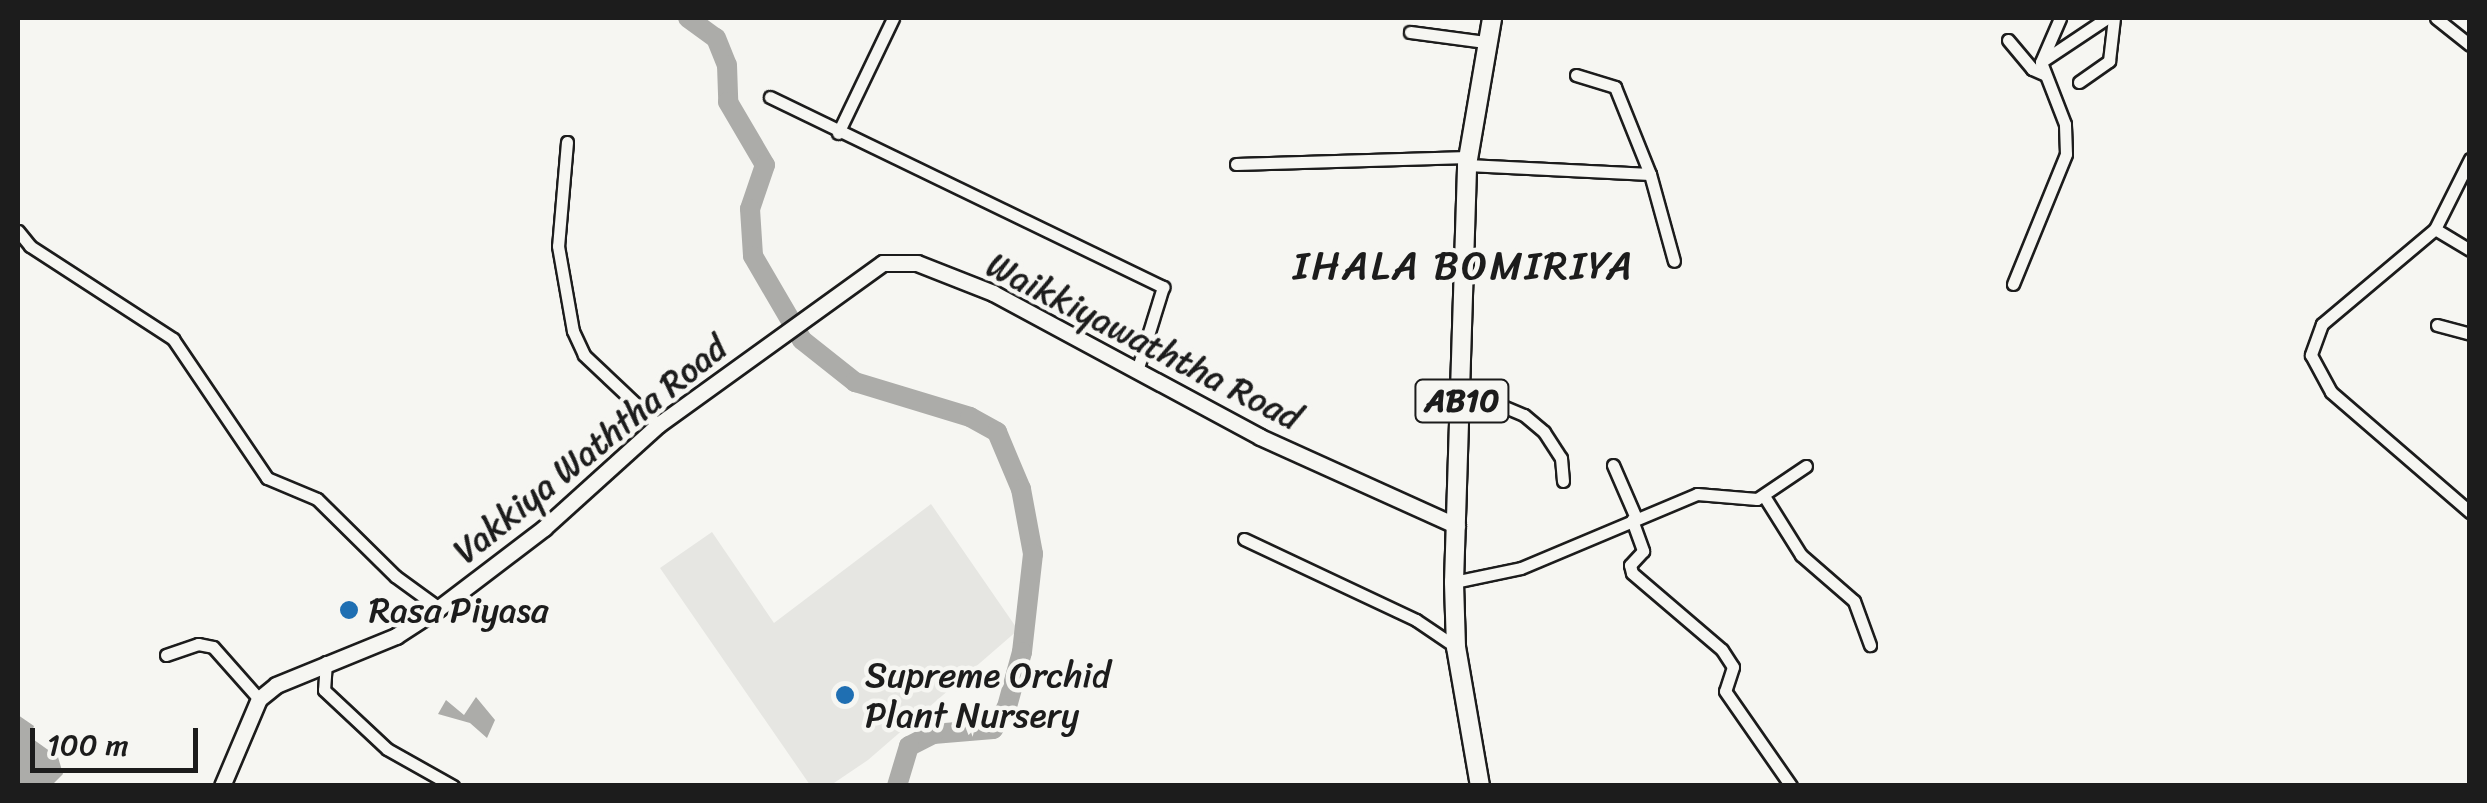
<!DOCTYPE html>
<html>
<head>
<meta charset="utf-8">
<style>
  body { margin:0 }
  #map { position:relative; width:2487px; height:803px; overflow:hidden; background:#f6f6f2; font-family:Sriracha,sans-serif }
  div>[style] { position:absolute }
  .built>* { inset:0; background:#e6e6e2 }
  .water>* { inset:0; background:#acaca9 }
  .river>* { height:20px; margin:-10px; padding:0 10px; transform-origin:10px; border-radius:10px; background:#acaca9 }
  .roads { filter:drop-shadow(2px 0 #1c1c1c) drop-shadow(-2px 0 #1c1c1c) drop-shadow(0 2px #1c1c1c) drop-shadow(0 -2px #1c1c1c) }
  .minor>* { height:11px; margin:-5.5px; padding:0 5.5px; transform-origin:5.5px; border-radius:5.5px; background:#f6f6f2 }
  .tertiary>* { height:15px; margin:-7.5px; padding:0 7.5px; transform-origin:7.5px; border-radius:7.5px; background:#f6f6f2 }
  .primary>* { height:18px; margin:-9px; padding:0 9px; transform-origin:9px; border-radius:9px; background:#f6f6f2 }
  .dots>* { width:28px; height:28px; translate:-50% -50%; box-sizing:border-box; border:5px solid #f6f6f2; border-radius:50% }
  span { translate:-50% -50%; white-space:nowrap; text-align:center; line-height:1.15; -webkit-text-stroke:9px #f6f6f2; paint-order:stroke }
  .shield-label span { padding:2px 8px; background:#f6f6f2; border:2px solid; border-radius:8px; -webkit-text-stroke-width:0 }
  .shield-label { font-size:32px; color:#1c1c1c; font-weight:700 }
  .street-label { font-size:35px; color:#1c1c1c }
  .poi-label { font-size:35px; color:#1c1c1c }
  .left { translate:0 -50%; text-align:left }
  .quarter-label { font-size:40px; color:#1c1c1c; letter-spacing:2.5px }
  .frame { position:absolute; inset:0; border:20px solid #1c1c1c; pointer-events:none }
  .scale { position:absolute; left:30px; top:728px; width:168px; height:45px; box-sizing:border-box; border:5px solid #1c1c1c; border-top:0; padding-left:12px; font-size:30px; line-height:35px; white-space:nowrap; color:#1c1c1c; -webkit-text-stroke:8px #f6f6f2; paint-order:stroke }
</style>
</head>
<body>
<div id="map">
  <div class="built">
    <div style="clip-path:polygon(931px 504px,1018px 630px,868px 760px,831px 785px,810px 785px,660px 568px,712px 532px,774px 623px)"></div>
  </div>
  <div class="water">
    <div style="clip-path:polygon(476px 697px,495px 720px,487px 738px,470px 723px,438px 714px,446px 700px,464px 715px)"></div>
    <div style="clip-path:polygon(18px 715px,34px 726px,30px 737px,58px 757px,63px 774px,52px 785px,18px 785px)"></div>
  </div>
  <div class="river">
    <div style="left:688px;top:18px;width:34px;rotate:36deg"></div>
    <div style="left:716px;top:38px;width:29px;rotate:68deg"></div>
    <div style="left:727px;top:65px;width:37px;rotate:88deg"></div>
    <div style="left:728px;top:102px;width:73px;rotate:59.6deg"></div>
    <div style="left:765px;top:165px;width:46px;rotate:108.8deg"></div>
    <div style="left:750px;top:209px;width:47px;rotate:86.3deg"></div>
    <div style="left:753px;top:256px;width:97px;rotate:59.7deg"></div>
    <div style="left:802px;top:340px;width:68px;rotate:38.4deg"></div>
    <div style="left:855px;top:382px;width:120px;rotate:16.9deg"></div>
    <div style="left:970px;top:417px;width:31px;rotate:29deg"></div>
    <div style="left:997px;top:432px;width:62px;rotate:67.2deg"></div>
    <div style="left:1021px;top:489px;width:66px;rotate:79.5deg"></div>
    <div style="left:1033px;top:554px;width:99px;rotate:96.4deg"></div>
    <div style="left:1022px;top:652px;width:57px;rotate:105.3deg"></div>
    <div style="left:1007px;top:707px;width:26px;rotate:122deg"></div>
    <div style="left:993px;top:729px;width:60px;rotate:175.2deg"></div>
    <div style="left:933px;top:734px;width:27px;rotate:153deg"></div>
    <div style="left:909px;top:746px;width:42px;rotate:106.7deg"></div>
  </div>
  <div class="roads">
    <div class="minor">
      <div style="left:2436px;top:18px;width:43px;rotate:38.5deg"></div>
      <div style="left:1410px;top:32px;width:76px;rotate:7.6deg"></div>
      <div style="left:2008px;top:40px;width:38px;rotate:50deg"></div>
      <div style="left:2032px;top:69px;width:13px;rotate:23deg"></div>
      <div style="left:2041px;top:62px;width:48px;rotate:-66.6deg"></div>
      <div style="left:1576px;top:75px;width:41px;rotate:17.1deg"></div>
      <div style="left:1615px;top:87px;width:94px;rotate:68.1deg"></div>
      <div style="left:1650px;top:174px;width:90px;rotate:74.6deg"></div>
      <div style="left:2079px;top:82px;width:37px;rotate:-35deg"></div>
      <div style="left:2109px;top:61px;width:43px;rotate:-83.4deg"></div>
      <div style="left:770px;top:97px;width:437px;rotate:25.8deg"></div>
      <div style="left:1163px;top:287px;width:85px;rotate:107.2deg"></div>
      <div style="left:838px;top:133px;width:127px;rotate:-64.4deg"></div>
      <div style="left:567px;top:142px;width:104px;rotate:94.9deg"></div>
      <div style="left:558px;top:246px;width:86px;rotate:80deg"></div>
      <div style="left:573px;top:331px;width:26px;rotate:65deg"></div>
      <div style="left:584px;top:355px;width:102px;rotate:43.4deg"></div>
      <div style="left:2470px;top:159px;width:78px;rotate:116.6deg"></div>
      <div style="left:2435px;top:229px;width:148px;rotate:139.9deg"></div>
      <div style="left:2322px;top:324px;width:33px;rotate:110deg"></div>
      <div style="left:2311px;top:355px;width:42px;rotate:61.6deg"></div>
      <div style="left:2331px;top:392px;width:184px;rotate:40.8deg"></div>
      <div style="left:1236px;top:164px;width:232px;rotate:-1.7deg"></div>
      <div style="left:1467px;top:165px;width:183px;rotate:2.8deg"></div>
      <div style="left:2435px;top:229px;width:41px;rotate:31deg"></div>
      <div style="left:18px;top:231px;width:19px;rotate:51deg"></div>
      <div style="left:30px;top:246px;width:171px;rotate:33deg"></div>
      <div style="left:173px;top:339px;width:168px;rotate:55.9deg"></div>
      <div style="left:267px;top:478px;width:54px;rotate:22.8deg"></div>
      <div style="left:317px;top:499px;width:110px;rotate:44.6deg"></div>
      <div style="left:395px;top:576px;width:54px;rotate:36deg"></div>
      <div style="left:2013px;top:284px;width:140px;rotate:-67.8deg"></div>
      <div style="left:2066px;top:154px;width:30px;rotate:-92deg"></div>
      <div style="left:2065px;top:124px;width:66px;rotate:-111.2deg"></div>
      <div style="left:2041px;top:62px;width:79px;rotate:-33.7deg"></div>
      <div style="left:2437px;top:325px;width:34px;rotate:15deg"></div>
      <div style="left:1462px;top:389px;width:67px;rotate:22.8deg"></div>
      <div style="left:1524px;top:415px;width:26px;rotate:40deg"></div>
      <div style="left:1544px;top:432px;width:31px;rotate:57deg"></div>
      <div style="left:1561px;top:458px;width:23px;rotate:85deg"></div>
      <div style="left:1613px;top:465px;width:58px;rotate:66.5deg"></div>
      <div style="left:1764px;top:496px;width:70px;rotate:57.9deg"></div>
      <div style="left:1801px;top:555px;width:70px;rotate:41deg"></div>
      <div style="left:1854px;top:601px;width:47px;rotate:70deg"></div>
      <div style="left:1632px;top:520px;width:33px;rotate:70deg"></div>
      <div style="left:1643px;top:551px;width:19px;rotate:133deg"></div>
      <div style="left:1630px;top:565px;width:8px;rotate:76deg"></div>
      <div style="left:1632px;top:573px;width:118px;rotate:40.5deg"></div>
      <div style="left:1722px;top:650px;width:20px;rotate:57deg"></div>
      <div style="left:1733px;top:667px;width:25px;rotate:108deg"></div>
      <div style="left:1725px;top:691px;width:116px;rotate:55.2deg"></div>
      <div style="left:1244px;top:539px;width:190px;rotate:25.2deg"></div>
      <div style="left:1416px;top:620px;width:48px;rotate:34deg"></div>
      <div style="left:1454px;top:582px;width:68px;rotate:-11.8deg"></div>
      <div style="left:1521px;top:568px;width:191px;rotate:-22.8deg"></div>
      <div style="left:1697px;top:494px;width:60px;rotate:4.8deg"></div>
      <div style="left:1757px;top:499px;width:59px;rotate:-34deg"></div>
      <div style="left:166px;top:655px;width:34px;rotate:-19deg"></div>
      <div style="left:198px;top:644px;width:15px;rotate:11deg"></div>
      <div style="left:213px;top:647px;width:69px;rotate:48.5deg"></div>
      <div style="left:326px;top:662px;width:28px;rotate:94deg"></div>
      <div style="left:324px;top:690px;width:86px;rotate:43.1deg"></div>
      <div style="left:387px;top:749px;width:76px;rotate:29.3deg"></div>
    </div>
    <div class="tertiary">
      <div style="left:222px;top:786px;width:95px;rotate:-67deg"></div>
      <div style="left:259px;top:699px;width:22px;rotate:-39deg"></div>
      <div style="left:276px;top:685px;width:130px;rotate:-22.2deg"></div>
      <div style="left:396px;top:636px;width:51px;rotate:-33.1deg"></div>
      <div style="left:439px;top:608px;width:132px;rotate:-37.3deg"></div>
      <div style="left:544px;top:528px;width:154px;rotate:-42.1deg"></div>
      <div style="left:658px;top:425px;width:277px;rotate:-35.8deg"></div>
      <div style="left:883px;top:263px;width:34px"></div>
      <div style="left:917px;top:263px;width:82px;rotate:21.5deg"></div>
      <div style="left:993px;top:293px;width:303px;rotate:28.3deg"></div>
      <div style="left:1260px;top:437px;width:216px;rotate:24.3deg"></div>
    </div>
    <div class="primary">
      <div style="left:1480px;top:786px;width:141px;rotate:-99.8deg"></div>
      <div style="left:1456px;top:647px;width:65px;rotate:-91.8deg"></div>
      <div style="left:1454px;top:582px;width:417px;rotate:-88.2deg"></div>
      <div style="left:1467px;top:165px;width:149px;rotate:-80.3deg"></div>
    </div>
  </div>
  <div class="dots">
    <div style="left:349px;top:610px;background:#1f6fb2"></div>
    <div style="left:845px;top:695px;background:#1f6fb2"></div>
  </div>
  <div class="shield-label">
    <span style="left:1462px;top:401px">AB10</span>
  </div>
  <div class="street-label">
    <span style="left:1144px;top:341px;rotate:27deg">Waikkiyawaththa Road</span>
    <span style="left:590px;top:449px;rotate:-39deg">Vakkiya Waththa Road</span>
  </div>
  <div class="poi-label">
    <span class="left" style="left:369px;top:610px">Rasa Piyasa</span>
    <span class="left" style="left:865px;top:695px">Supreme Orchid<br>Plant Nursery</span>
  </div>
  <div class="quarter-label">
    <span style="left:1464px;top:266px">IHALA BOMIRIYA</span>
  </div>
  <div class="frame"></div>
  <div class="scale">100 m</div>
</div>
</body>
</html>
